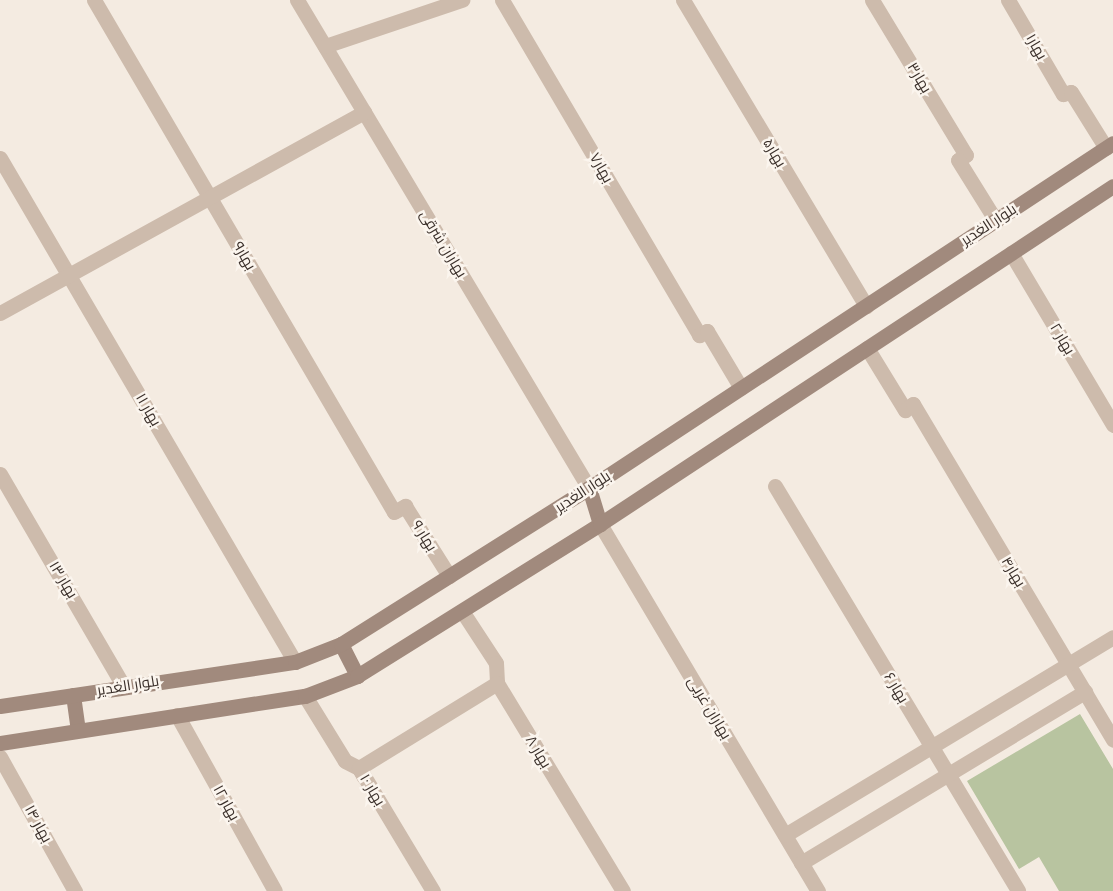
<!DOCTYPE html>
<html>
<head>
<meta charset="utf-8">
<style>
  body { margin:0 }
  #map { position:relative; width:1113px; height:891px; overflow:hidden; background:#f4ebe1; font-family:Signika,Cairo,sans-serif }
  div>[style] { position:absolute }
  .green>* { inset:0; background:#b8c4a0 }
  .minor>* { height:15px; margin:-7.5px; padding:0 7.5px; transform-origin:7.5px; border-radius:7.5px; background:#cdbbac }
  .secondary>* { height:15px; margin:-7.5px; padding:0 7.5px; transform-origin:7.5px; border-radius:7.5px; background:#a18a7d }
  span { translate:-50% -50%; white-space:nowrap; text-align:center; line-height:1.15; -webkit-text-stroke:5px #fbf5ee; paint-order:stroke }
  .street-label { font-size:15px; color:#3b302b }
</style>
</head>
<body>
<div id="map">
  <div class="green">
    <div style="clip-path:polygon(1080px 714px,1113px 769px,1113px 891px,1059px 891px,1039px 857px,1019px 869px,967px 781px)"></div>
  </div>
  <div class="minor">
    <div style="left:94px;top:0;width:593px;rotate:59.63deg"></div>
    <div style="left:394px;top:512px;width:13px;rotate:-29deg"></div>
    <div style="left:405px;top:506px;width:83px;rotate:57.8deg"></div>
    <div style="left:297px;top:0;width:569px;rotate:59.11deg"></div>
    <div style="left:502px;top:0;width:389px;rotate:59.5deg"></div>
    <div style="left:699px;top:335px;width:9px;rotate:-27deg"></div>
    <div style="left:707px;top:331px;width:66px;rotate:59.2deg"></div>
    <div style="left:683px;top:0;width:357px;rotate:59.1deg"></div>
    <div style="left:872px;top:0;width:181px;rotate:58.8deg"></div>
    <div style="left:966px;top:155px;width:9px;rotate:148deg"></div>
    <div style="left:958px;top:160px;width:72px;rotate:58.1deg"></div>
    <div style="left:1008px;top:0;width:109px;rotate:59.7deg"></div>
    <div style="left:1063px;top:94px;width:8px;rotate:-14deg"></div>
    <div style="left:1071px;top:92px;width:66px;rotate:58deg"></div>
    <div style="left:325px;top:46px;width:145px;rotate:-18.6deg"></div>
    <div style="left:0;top:158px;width:584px;rotate:59.66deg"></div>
    <div style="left:1011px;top:253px;width:200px;rotate:59.3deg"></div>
    <div style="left:0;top:313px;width:416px;rotate:-28.9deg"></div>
    <div style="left:867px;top:348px;width:73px;rotate:58.5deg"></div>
    <div style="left:905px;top:410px;width:10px;rotate:-37deg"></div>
    <div style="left:913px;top:404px;width:391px;rotate:59.2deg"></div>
    <div style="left:0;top:474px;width:246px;rotate:59.8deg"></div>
    <div style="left:775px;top:486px;width:472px;rotate:59deg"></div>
    <div style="left:600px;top:524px;width:427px;rotate:59.3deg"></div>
    <div style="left:462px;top:611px;width:62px;rotate:56.8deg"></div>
    <div style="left:496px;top:663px;width:20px;rotate:87deg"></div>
    <div style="left:497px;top:683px;width:243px;rotate:58.8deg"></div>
    <div style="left:305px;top:696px;width:76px;rotate:58.4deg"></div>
    <div style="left:345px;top:761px;width:16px;rotate:27deg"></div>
    <div style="left:359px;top:768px;width:10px;rotate:61deg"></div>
    <div style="left:177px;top:715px;width:201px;rotate:60.9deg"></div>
    <div style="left:0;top:757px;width:154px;rotate:60.8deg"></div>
    <div style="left:785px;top:835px;width:383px;rotate:-31.1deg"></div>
    <div style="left:801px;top:863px;width:332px;rotate:-31.1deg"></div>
    <div style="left:433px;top:891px;width:144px;rotate:-121deg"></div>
    <div style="left:359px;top:768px;width:162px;rotate:-31.6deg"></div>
  </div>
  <div class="secondary">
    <div style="left:589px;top:488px;width:38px;rotate:73deg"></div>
    <div style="left:341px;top:644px;width:36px;rotate:63deg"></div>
    <div style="left:73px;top:695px;width:35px;rotate:82deg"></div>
    <div style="left:0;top:706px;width:298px;rotate:-8.5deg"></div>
    <div style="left:295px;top:662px;width:49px;rotate:-21.4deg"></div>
    <div style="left:341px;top:644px;width:293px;rotate:-32.2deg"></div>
    <div style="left:589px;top:488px;width:627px;rotate:-33.36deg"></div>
    <div style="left:0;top:743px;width:309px;rotate:-8.8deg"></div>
    <div style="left:305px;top:696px;width:56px;rotate:-21deg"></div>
    <div style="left:357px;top:676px;width:287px;rotate:-32deg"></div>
    <div style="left:600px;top:524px;width:614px;rotate:-33.38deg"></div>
  </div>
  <div class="street-label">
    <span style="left:1036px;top:47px;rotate:60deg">بهار۱</span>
    <span style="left:919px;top:78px;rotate:59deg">بهار۳</span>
    <span style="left:774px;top:153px;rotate:59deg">بهار۵</span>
    <span style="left:601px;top:168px;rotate:60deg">بهار۷</span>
    <span style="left:989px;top:225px;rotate:-33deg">بلوار الغدیر</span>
    <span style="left:443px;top:244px;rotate:59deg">بهاران شرقی</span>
    <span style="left:244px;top:256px;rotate:60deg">بهار۹</span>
    <span style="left:1062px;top:339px;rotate:59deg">بهار ۲</span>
    <span style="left:148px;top:410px;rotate:60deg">بهار ۱۱</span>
    <span style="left:583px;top:492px;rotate:-33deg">بلوار الغدیر</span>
    <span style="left:424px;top:536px;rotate:58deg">بهار ۹</span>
    <span style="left:1013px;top:572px;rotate:59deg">بهار۴</span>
    <span style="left:63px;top:580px;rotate:59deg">بهار ۱۳</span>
    <span style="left:128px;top:686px;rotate:-9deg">بلوار الغدیر</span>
    <span style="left:896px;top:688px;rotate:59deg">بهار ۶</span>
    <span style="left:709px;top:708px;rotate:59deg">بهاران غربی</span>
    <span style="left:538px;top:752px;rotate:59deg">بهار ۸</span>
    <span style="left:372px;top:790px;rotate:59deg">بهار ۱۰</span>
    <span style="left:226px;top:803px;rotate:61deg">بهار ۱۲</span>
    <span style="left:38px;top:824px;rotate:61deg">بهار ۱۴</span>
  </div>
</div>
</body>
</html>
